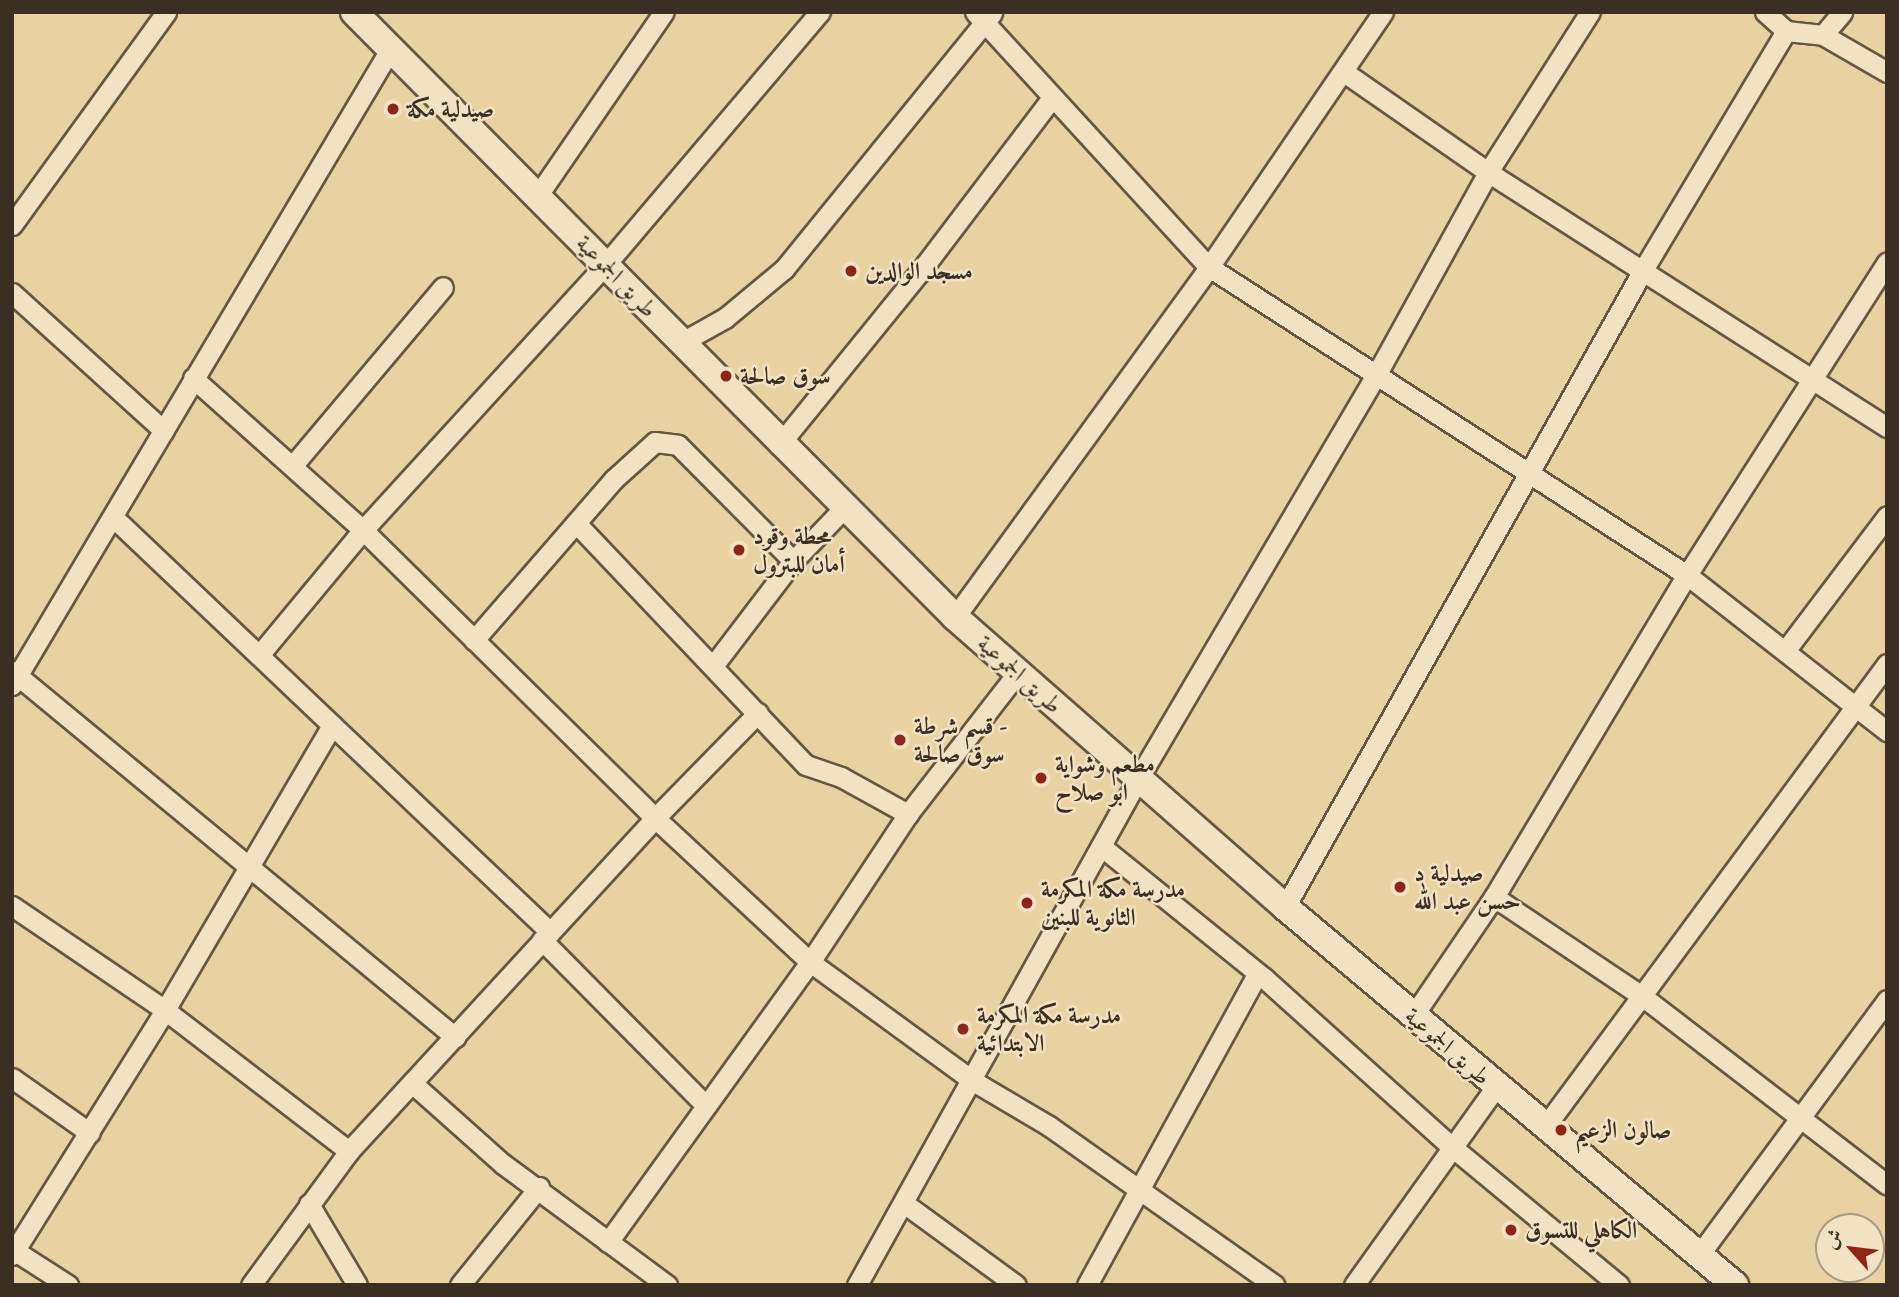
<!DOCTYPE html>
<html>
<head>
<meta charset="utf-8">
<style>
  body { margin:0 }
  #map { position:relative; width:1899px; height:1297px; overflow:hidden; background:#e9d2a2; font-family:"EB Garamond",Amiri,serif }
  div>[style] { position:absolute }
  .roads { filter:drop-shadow(2px 0 #665742) drop-shadow(-2px 0 #665742) drop-shadow(0 2px #665742) drop-shadow(0 -2px #665742) }
  .street>* { height:19px; margin:-9.5px; padding:0 9.5px; transform-origin:9.5px; border-radius:9.5px; background:#f1e2c3 }
  .secondary>* { height:26px; margin:-13px; padding:0 13px; transform-origin:13px; border-radius:13px; background:#f1e2c3 }
  .dots>* { width:19px; height:19px; translate:-50% -50%; box-sizing:border-box; border:4px solid #f1e2c3; border-radius:50% }
  span { translate:-50% -50%; white-space:nowrap; text-align:center; line-height:1.15; -webkit-text-stroke:5px #f1e2c3; paint-order:stroke }
  .poi-label { font-size:24px; color:#3b2e22; font-weight:700 }
  .left { translate:0 -50%; text-align:left }
  .street-label { font-size:24px; color:#3b2e22 }
  .frame { position:absolute; inset:0; border:14px solid #3b2e22; pointer-events:none }
  .north { position:absolute; left:1815px; top:1213px; width:70px; height:70px; box-sizing:border-box; background:#f1e2c3; border:2px solid #a89a83; border-radius:50%; rotate:298deg; font-size:19px; font-weight:700; line-height:28px; text-align:center; color:#3b2e22 }
  .north::after { content:''; display:block; margin:auto; width:24px; height:32px; background:#8f2418; clip-path:polygon(50% 0,100% 100%,50% 72%,0 100%) }
</style>
</head>
<body>
<div id="map">
  <div class="roads">
    <div class="street">
      <div style="left:975px;top:12px;width:346px;rotate:47.5deg"></div>
      <div style="left:1209px;top:267px;width:569px;rotate:32.8deg"></div>
      <div style="left:1687px;top:575px;width:254px;rotate:38deg"></div>
      <div style="left:1765px;top:12px;width:28px;rotate:42deg"></div>
      <div style="left:1786px;top:31px;width:37px;rotate:6deg"></div>
      <div style="left:1823px;top:35px;width:74px;rotate:30deg"></div>
      <div style="left:1823px;top:35px;width:30px;rotate:-50deg"></div>
      <div style="left:1344px;top:72px;width:175px;rotate:34.8deg"></div>
      <div style="left:1488px;top:172px;width:474px;rotate:32.6deg"></div>
      <div style="left:538px;top:195px;width:222px;rotate:-55.5deg"></div>
      <div style="left:12px;top:225px;width:263px;rotate:-54.1deg"></div>
      <div style="left:12px;top:293px;width:205px;rotate:42.2deg"></div>
      <div style="left:682px;top:342px;width:49px;rotate:-29.2deg"></div>
      <div style="left:725px;top:318px;width:77px;rotate:-39.7deg"></div>
      <div style="left:784px;top:269px;width:330px;rotate:-50.9deg"></div>
      <div style="left:193px;top:378px;width:228px;rotate:41.8deg"></div>
      <div style="left:363px;top:530px;width:410px;rotate:44.6deg"></div>
      <div style="left:655px;top:818px;width:212px;rotate:42.9deg"></div>
      <div style="left:810px;top:962px;width:202px;rotate:36.1deg"></div>
      <div style="left:973px;top:1081px;width:88px;rotate:30.6deg"></div>
      <div style="left:1049px;top:1126px;width:276px;rotate:35.2deg"></div>
      <div style="left:779px;top:445px;width:222px;rotate:-50.9deg"></div>
      <div style="left:919px;top:273px;width:218px;rotate:-52.8deg"></div>
      <div style="left:294px;top:464px;width:231px;rotate:-49.9deg"></div>
      <div style="left:113px;top:517px;width:603px;rotate:43.52deg"></div>
      <div style="left:576px;top:523px;width:334px;rotate:46.5deg"></div>
      <div style="left:806px;top:765px;width:37px;rotate:19deg"></div>
      <div style="left:841px;top:777px;width:77px;rotate:28.9deg"></div>
      <div style="left:955px;top:617px;width:432px;rotate:-54deg"></div>
      <div style="left:1209px;top:267px;width:309px;rotate:-55.7deg"></div>
      <div style="left:474px;top:640px;width:213px;rotate:-49deg"></div>
      <div style="left:614px;top:479px;width:55px;rotate:-42.1deg"></div>
      <div style="left:655px;top:442px;width:23px;rotate:7deg"></div>
      <div style="left:678px;top:445px;width:163px;rotate:45.2deg"></div>
      <div style="left:1785px;top:651px;width:169px;rotate:-52.9deg"></div>
      <div style="left:260px;top:654px;width:161px;rotate:-50.3deg"></div>
      <div style="left:363px;top:530px;width:360px;rotate:-47.6deg"></div>
      <div style="left:606px;top:264px;width:331px;rotate:-49.7deg"></div>
      <div style="left:713px;top:666px;width:132px;rotate:-52.7deg"></div>
      <div style="left:793px;top:561px;width:72px;rotate:-46.1deg"></div>
      <div style="left:12px;top:671px;width:575px;rotate:39.56deg"></div>
      <div style="left:12px;top:685px;width:741px;rotate:-59.25deg"></div>
      <div style="left:1101px;top:846px;width:210px;rotate:39deg"></div>
      <div style="left:1264px;top:978px;width:253px;rotate:42deg"></div>
      <div style="left:1452px;top:1147px;width:217px;rotate:39.6deg"></div>
      <div style="left:1494px;top:897px;width:178px;rotate:33.8deg"></div>
      <div style="left:1642px;top:996px;width:309px;rotate:37.6deg"></div>
      <div style="left:12px;top:906px;width:185px;rotate:34.2deg"></div>
      <div style="left:165px;top:1010px;width:232px;rotate:37.5deg"></div>
      <div style="left:1285px;top:907px;width:731px;rotate:-60.66deg"></div>
      <div style="left:1643px;top:270px;width:279px;rotate:-59.1deg"></div>
      <div style="left:542px;top:940px;width:233px;rotate:45.3deg"></div>
      <div style="left:1413px;top:1016px;width:144px;rotate:-55.8deg"></div>
      <div style="left:1494px;top:897px;width:375px;rotate:-59.1deg"></div>
      <div style="left:1687px;top:575px;width:371px;rotate:-57.4deg"></div>
      <div style="left:12px;top:1078px;width:95px;rotate:35.2deg"></div>
      <div style="left:412px;top:1083px;width:122px;rotate:41.7deg"></div>
      <div style="left:503px;top:1164px;width:204px;rotate:36.4deg"></div>
      <div style="left:1544px;top:1128px;width:577px;rotate:-53.53deg"></div>
      <div style="left:309px;top:1204px;width:94px;rotate:59.3deg"></div>
      <div style="left:905px;top:1204px;width:137px;rotate:36.1deg"></div>
      <div style="left:608px;top:1242px;width:345px;rotate:-54.2deg"></div>
      <div style="left:810px;top:962px;width:178px;rotate:-56.5deg"></div>
      <div style="left:908px;top:814px;width:180px;rotate:-52.2deg"></div>
      <div style="left:12px;top:1249px;width:67px;rotate:32.7deg"></div>
      <div style="left:12px;top:1255px;width:289px;rotate:-58deg"></div>
      <div style="left:165px;top:1010px;width:330px;rotate:-59.6deg"></div>
      <div style="left:1699px;top:1255px;width:317px;rotate:-53.6deg"></div>
      <div style="left:251px;top:1285px;width:166px;rotate:-53.8deg"></div>
      <div style="left:349px;top:1151px;width:452px;rotate:-47.4deg"></div>
      <div style="left:655px;top:818px;width:147px;rotate:-45.6deg"></div>
      <div style="left:460px;top:1285px;width:126px;rotate:-51.1deg"></div>
      <div style="left:857px;top:1285px;width:579px;rotate:-60.96deg"></div>
      <div style="left:1138px;top:779px;width:467px;rotate:-59.5deg"></div>
      <div style="left:1375px;top:377px;width:234px;rotate:-61.1deg"></div>
      <div style="left:1488px;top:172px;width:190px;rotate:-57.5deg"></div>
      <div style="left:1087px;top:1285px;width:354px;rotate:-61.3deg"></div>
      <div style="left:1354px;top:1285px;width:244px;rotate:-54.4deg"></div>
    </div>
    <div class="secondary">
      <div style="left:354px;top:12px;width:853px;rotate:45.19deg"></div>
      <div style="left:955px;top:617px;width:439px;rotate:41.3deg"></div>
      <div style="left:1285px;top:907px;width:588px;rotate:40.03deg"></div>
    </div>
  </div>
  <div class="dots">
    <div style="left:393px;top:109px;background:#8f2418"></div>
    <div style="left:851px;top:271px;background:#8f2418"></div>
    <div style="left:726px;top:376px;background:#8f2418"></div>
    <div style="left:739px;top:550px;background:#8f2418"></div>
    <div style="left:900px;top:740px;background:#8f2418"></div>
    <div style="left:1041px;top:778px;background:#8f2418"></div>
    <div style="left:1400px;top:887px;background:#8f2418"></div>
    <div style="left:1027px;top:903px;background:#8f2418"></div>
    <div style="left:963px;top:1029px;background:#8f2418"></div>
    <div style="left:1561px;top:1130px;background:#8f2418"></div>
    <div style="left:1511px;top:1230px;background:#8f2418"></div>
  </div>
  <div class="poi-label">
    <span class="left" style="left:407px;top:109px">صيدلية مكة</span>
    <span class="left" style="left:865px;top:271px">مسجد الوالدين</span>
    <span class="left" style="left:740px;top:376px">سوق صالحة</span>
    <span class="left" style="left:753px;top:550px">محطة وقود<br>أمان للبترول</span>
    <span class="left" style="left:914px;top:740px">قسم شرطة -<br>سوق صالحة</span>
    <span class="left" style="left:1055px;top:778px">مطعم وشواية<br>ابو صلاح</span>
    <span class="left" style="left:1414px;top:887px">صيدلية د<br>حسن عبد الله</span>
    <span class="left" style="left:1041px;top:903px">مدرسة مكة المكرمة<br>الثانوية للبنين</span>
    <span class="left" style="left:977px;top:1029px">مدرسة مكة المكرمة<br>الابتدائية</span>
    <span class="left" style="left:1575px;top:1130px">صالون الزعيم</span>
    <span class="left" style="left:1525px;top:1230px">الكاهلي للتسوق</span>
  </div>
  <div class="street-label">
    <span style="left:617px;top:276px;rotate:46deg">طريق الجموعية</span>
    <span style="left:1020px;top:674px;rotate:42deg">طريق الجموعية</span>
    <span style="left:1448px;top:1046px;rotate:41deg">طريق الجموعية</span>
  </div>
  <div class="frame"></div>
  <div class="north">ش</div>
</div>
</body>
</html>
